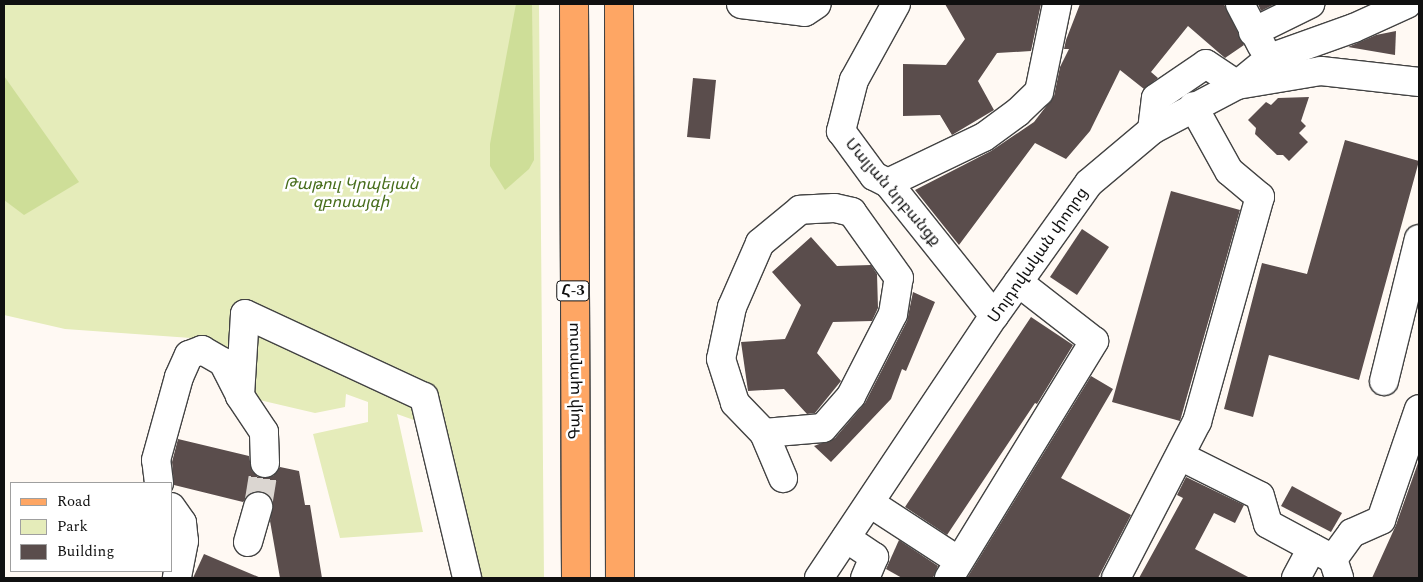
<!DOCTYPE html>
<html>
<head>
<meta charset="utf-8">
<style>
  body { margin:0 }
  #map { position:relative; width:1423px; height:582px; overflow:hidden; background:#fff9f3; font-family:Spectral,"Noto Sans Armenian",serif }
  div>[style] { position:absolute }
  .green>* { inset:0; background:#e5ecba }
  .forest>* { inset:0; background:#cede98 }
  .building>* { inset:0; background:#5a4d4c }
  .minor-tunnel>* { height:28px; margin-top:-14px; transform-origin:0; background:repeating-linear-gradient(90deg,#dbd6d1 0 28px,transparent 0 42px) }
  .roads { filter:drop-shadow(1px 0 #434343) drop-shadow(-1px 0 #434343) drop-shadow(0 1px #434343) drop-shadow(0 -1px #434343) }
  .minor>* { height:28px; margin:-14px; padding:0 14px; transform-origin:14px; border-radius:14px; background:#fff }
  .major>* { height:28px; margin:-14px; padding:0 14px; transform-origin:14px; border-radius:14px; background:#fea664 }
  span { translate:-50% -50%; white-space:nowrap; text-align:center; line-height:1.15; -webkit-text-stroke:5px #fff; paint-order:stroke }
  .shield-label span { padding:1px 4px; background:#fff; border:1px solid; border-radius:4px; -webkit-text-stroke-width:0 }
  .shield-label { font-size:15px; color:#101010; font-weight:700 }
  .park-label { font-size:16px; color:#476d1c; font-style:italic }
  .street-label { font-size:16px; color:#101010 }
  .frame { position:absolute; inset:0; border:5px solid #101010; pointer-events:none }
  .legend { position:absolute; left:10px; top:482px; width:162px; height:90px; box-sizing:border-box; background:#fff; border:1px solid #9f9f9f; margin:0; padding:6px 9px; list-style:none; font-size:15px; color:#101010 }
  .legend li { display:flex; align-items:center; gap:10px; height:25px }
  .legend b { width:25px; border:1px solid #9f9f9f }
</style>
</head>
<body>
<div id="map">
  <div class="green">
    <div style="clip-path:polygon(4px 4px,539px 4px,544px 578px,473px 578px,436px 428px,397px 414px,423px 532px,340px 538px,313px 434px,368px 422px,368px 402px,346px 394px,345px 407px,315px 413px,247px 397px,250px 357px,205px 339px,65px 329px,4px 315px)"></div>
  </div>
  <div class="forest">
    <div style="clip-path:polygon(516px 4px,532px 4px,534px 160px,529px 169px,505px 190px,490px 166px,490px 144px)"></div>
    <div style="clip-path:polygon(4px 76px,79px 182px,24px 215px,4px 200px)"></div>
  </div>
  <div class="building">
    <div style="clip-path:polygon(945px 4px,1041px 4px,1031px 51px,997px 53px,978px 81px,994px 110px,952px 135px,940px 115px,903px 116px,903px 64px,946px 65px,965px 39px)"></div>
    <div style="clip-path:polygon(1080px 4px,1224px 4px,1244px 45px,1225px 58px,1188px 26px,1151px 72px,1158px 78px,1144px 89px,1120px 70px,1090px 131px,1066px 159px,1035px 143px,959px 245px,915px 190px,991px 151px,1034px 122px,1054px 96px,1060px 67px,1069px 49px,1064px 49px,1066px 40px)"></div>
    <div style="clip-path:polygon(1258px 4px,1275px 4px,1261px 11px)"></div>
    <div style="clip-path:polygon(1396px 31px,1395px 55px,1348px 47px,1376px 35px)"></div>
    <div style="clip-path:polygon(693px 78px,716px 80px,710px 139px,687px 137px)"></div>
    <div style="clip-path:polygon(1309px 97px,1301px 121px,1306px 126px,1299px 133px,1308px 142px,1289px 161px,1283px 155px,1277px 155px,1255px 134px,1256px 128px,1248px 120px,1266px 102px,1271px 105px,1278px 98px)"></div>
    <div style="clip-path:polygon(1345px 140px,1419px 161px,1359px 380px,1269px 355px,1253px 417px,1224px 409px,1262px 263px,1307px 274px)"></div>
    <div style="clip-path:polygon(1171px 191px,1240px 210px,1180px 421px,1112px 402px)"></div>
    <div style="clip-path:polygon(1082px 229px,1109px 247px,1077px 295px,1050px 277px)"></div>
    <div style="clip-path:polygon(811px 237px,837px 266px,871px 265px,877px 274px,878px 308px,872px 321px,833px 322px,817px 353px,841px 381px,815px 413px,807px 414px,784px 389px,748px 391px,741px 342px,785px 339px,801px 305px,772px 272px)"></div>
    <div style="clip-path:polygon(913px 292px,935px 302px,906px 371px,902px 369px,891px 399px,831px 462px,814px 446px,835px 438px,865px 403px,907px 321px)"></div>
    <div style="clip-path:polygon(1031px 317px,1073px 345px,1037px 404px,1035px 403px,947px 535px,905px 507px)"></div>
    <div style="clip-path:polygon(1091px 376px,1113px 389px,1061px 478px,1131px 515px,1098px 578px,967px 578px)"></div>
    <div style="clip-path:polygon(178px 439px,249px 456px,252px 471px,258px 477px,273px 476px,280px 467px,299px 471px,305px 505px,310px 505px,322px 578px,280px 578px,270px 521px,273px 503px,269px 495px,254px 491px,243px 502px,174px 485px,172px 462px)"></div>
    <div style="clip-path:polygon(1418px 463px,1419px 578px,1372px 578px,1396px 525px)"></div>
    <div style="clip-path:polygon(1186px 477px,1244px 505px,1235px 523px,1214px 513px,1195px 549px,1250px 578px,1139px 578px,1183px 498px,1177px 495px)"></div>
    <div style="clip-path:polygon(1292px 486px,1342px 513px,1331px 532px,1281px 506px)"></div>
    <div style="clip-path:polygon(899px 540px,938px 566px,933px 578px,902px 578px,886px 569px)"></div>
    <div style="clip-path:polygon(204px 554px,261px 578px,193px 578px)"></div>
  </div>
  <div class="minor-tunnel">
    <div style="left:258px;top:506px;width:44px;rotate:-80.8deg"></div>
  </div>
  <div class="roads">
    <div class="minor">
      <div style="left:741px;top:4px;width:64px;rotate:7.1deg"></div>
      <div style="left:805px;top:12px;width:14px;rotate:-34deg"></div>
      <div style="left:896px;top:4px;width:87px;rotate:118.9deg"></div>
      <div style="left:854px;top:80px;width:53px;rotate:104.3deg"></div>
      <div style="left:841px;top:131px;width:56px;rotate:53.7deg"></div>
      <div style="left:874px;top:176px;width:16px;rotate:27deg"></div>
      <div style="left:888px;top:183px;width:170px;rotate:51.4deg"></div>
      <div style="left:1240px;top:4px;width:47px;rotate:62.4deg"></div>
      <div style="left:1253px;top:32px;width:64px;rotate:-26.2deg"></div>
      <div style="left:1152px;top:130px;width:32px;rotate:-83deg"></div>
      <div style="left:1156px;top:98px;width:60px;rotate:-34.2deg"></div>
      <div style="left:1206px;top:64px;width:37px;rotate:34deg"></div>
      <div style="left:1237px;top:85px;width:43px;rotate:-39.3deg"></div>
      <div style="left:1270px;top:58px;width:89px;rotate:-19.7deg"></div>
      <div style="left:1354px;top:28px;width:58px;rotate:-24.4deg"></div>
      <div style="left:888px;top:183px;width:106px;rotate:-25.6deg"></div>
      <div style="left:984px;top:137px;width:42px;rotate:-36.3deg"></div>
      <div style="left:1018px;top:112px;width:29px;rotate:-44deg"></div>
      <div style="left:1039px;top:92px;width:90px;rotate:-78.4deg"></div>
      <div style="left:1384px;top:381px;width:146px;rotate:-76.2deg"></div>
      <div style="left:764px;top:433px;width:59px;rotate:-4.8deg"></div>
      <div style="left:823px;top:428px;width:43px;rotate:-48.8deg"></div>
      <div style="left:851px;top:396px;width:92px;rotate:-62.9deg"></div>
      <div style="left:893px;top:314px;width:36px;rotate:-81deg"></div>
      <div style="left:899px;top:278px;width:81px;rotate:-125.5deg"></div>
      <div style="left:852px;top:212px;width:18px;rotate:-167deg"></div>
      <div style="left:834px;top:208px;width:34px;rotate:177deg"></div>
      <div style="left:800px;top:210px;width:52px;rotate:140.5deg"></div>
      <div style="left:760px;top:243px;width:70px;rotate:113.6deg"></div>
      <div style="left:732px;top:307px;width:53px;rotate:101.9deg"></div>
      <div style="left:721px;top:359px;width:46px;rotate:72.3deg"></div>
      <div style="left:735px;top:403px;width:42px;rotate:46deg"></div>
      <div style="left:764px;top:433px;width:49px;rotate:67.1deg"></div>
      <div style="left:1180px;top:456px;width:89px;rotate:26.6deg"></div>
      <div style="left:1260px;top:496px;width:29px;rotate:74deg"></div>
      <div style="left:1268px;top:524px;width:74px;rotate:28.3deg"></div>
      <div style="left:1333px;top:559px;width:20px;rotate:72deg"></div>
      <div style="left:265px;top:463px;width:31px;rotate:-92deg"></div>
      <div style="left:264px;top:432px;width:43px;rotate:-123.7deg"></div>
      <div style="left:240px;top:396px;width:82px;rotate:-86.5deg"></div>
      <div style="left:245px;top:314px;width:197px;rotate:24.9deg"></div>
      <div style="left:424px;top:397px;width:186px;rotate:76.6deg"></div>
      <div style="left:159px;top:483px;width:23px;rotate:-97deg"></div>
      <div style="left:156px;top:460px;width:86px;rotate:-74.5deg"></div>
      <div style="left:179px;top:377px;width:24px;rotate:-66deg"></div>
      <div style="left:189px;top:355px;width:14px;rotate:-21deg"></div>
      <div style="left:202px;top:350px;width:24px;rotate:30deg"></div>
      <div style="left:223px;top:362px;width:37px;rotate:63deg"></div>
      <div style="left:870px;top:503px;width:106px;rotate:33.1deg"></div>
      <div style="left:171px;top:507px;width:19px;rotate:55deg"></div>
      <div style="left:182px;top:523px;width:18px;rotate:84deg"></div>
      <div style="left:184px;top:541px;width:38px;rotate:101deg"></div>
      <div style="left:846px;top:538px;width:34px;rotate:34deg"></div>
      <div style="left:874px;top:557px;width:23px;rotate:113deg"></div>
      <div style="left:248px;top:542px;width:37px;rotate:-74deg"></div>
      <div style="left:1333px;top:559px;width:32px;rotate:-54deg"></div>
      <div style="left:1352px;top:533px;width:32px;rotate:-24deg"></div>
      <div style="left:1381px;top:520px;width:117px;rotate:-71.1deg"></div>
      <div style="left:819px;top:578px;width:315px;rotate:-56.3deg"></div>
      <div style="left:994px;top:316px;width:163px;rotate:-54.5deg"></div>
      <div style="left:1089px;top:183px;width:82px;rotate:-40.1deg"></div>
      <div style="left:1152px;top:130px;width:96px;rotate:-27.9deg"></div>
      <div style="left:1237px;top:85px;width:85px;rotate:-9.5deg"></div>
      <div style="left:1321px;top:71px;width:99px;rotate:6.4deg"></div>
      <div style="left:949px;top:578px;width:278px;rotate:-58.5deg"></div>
      <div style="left:1094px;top:341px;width:96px;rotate:-142.2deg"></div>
      <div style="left:1116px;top:578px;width:176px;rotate:-62.6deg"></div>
      <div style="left:1197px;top:422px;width:234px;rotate:-74.4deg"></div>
      <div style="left:1260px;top:197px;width:40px;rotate:-140deg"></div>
      <div style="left:1229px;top:171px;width:74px;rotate:-119deg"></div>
      <div style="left:1296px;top:578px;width:34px;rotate:-62deg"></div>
    </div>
    <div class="major">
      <div style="left:574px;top:4px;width:574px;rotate:89.8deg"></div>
      <div style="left:619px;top:4px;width:574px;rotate:89.9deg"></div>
    </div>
  </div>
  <div class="shield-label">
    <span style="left:573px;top:291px">Հ-3</span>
  </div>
  <div class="park-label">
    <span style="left:351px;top:193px">Թաթուլ Կրպեյան<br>զբոսայգի</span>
  </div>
  <div class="street-label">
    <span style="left:893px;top:192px;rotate:49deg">Մալյան նրբանցք</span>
    <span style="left:1038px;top:255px;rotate:-55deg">Մոլդովական փողոց</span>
    <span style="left:574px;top:381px;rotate:-91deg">Գայի պողոտա</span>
  </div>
  <div class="frame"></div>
  <ul class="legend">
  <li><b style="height:6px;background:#fea664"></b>Road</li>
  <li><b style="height:14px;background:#e5ecba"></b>Park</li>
  <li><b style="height:14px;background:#5a4d4c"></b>Building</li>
  </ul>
</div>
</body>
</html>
